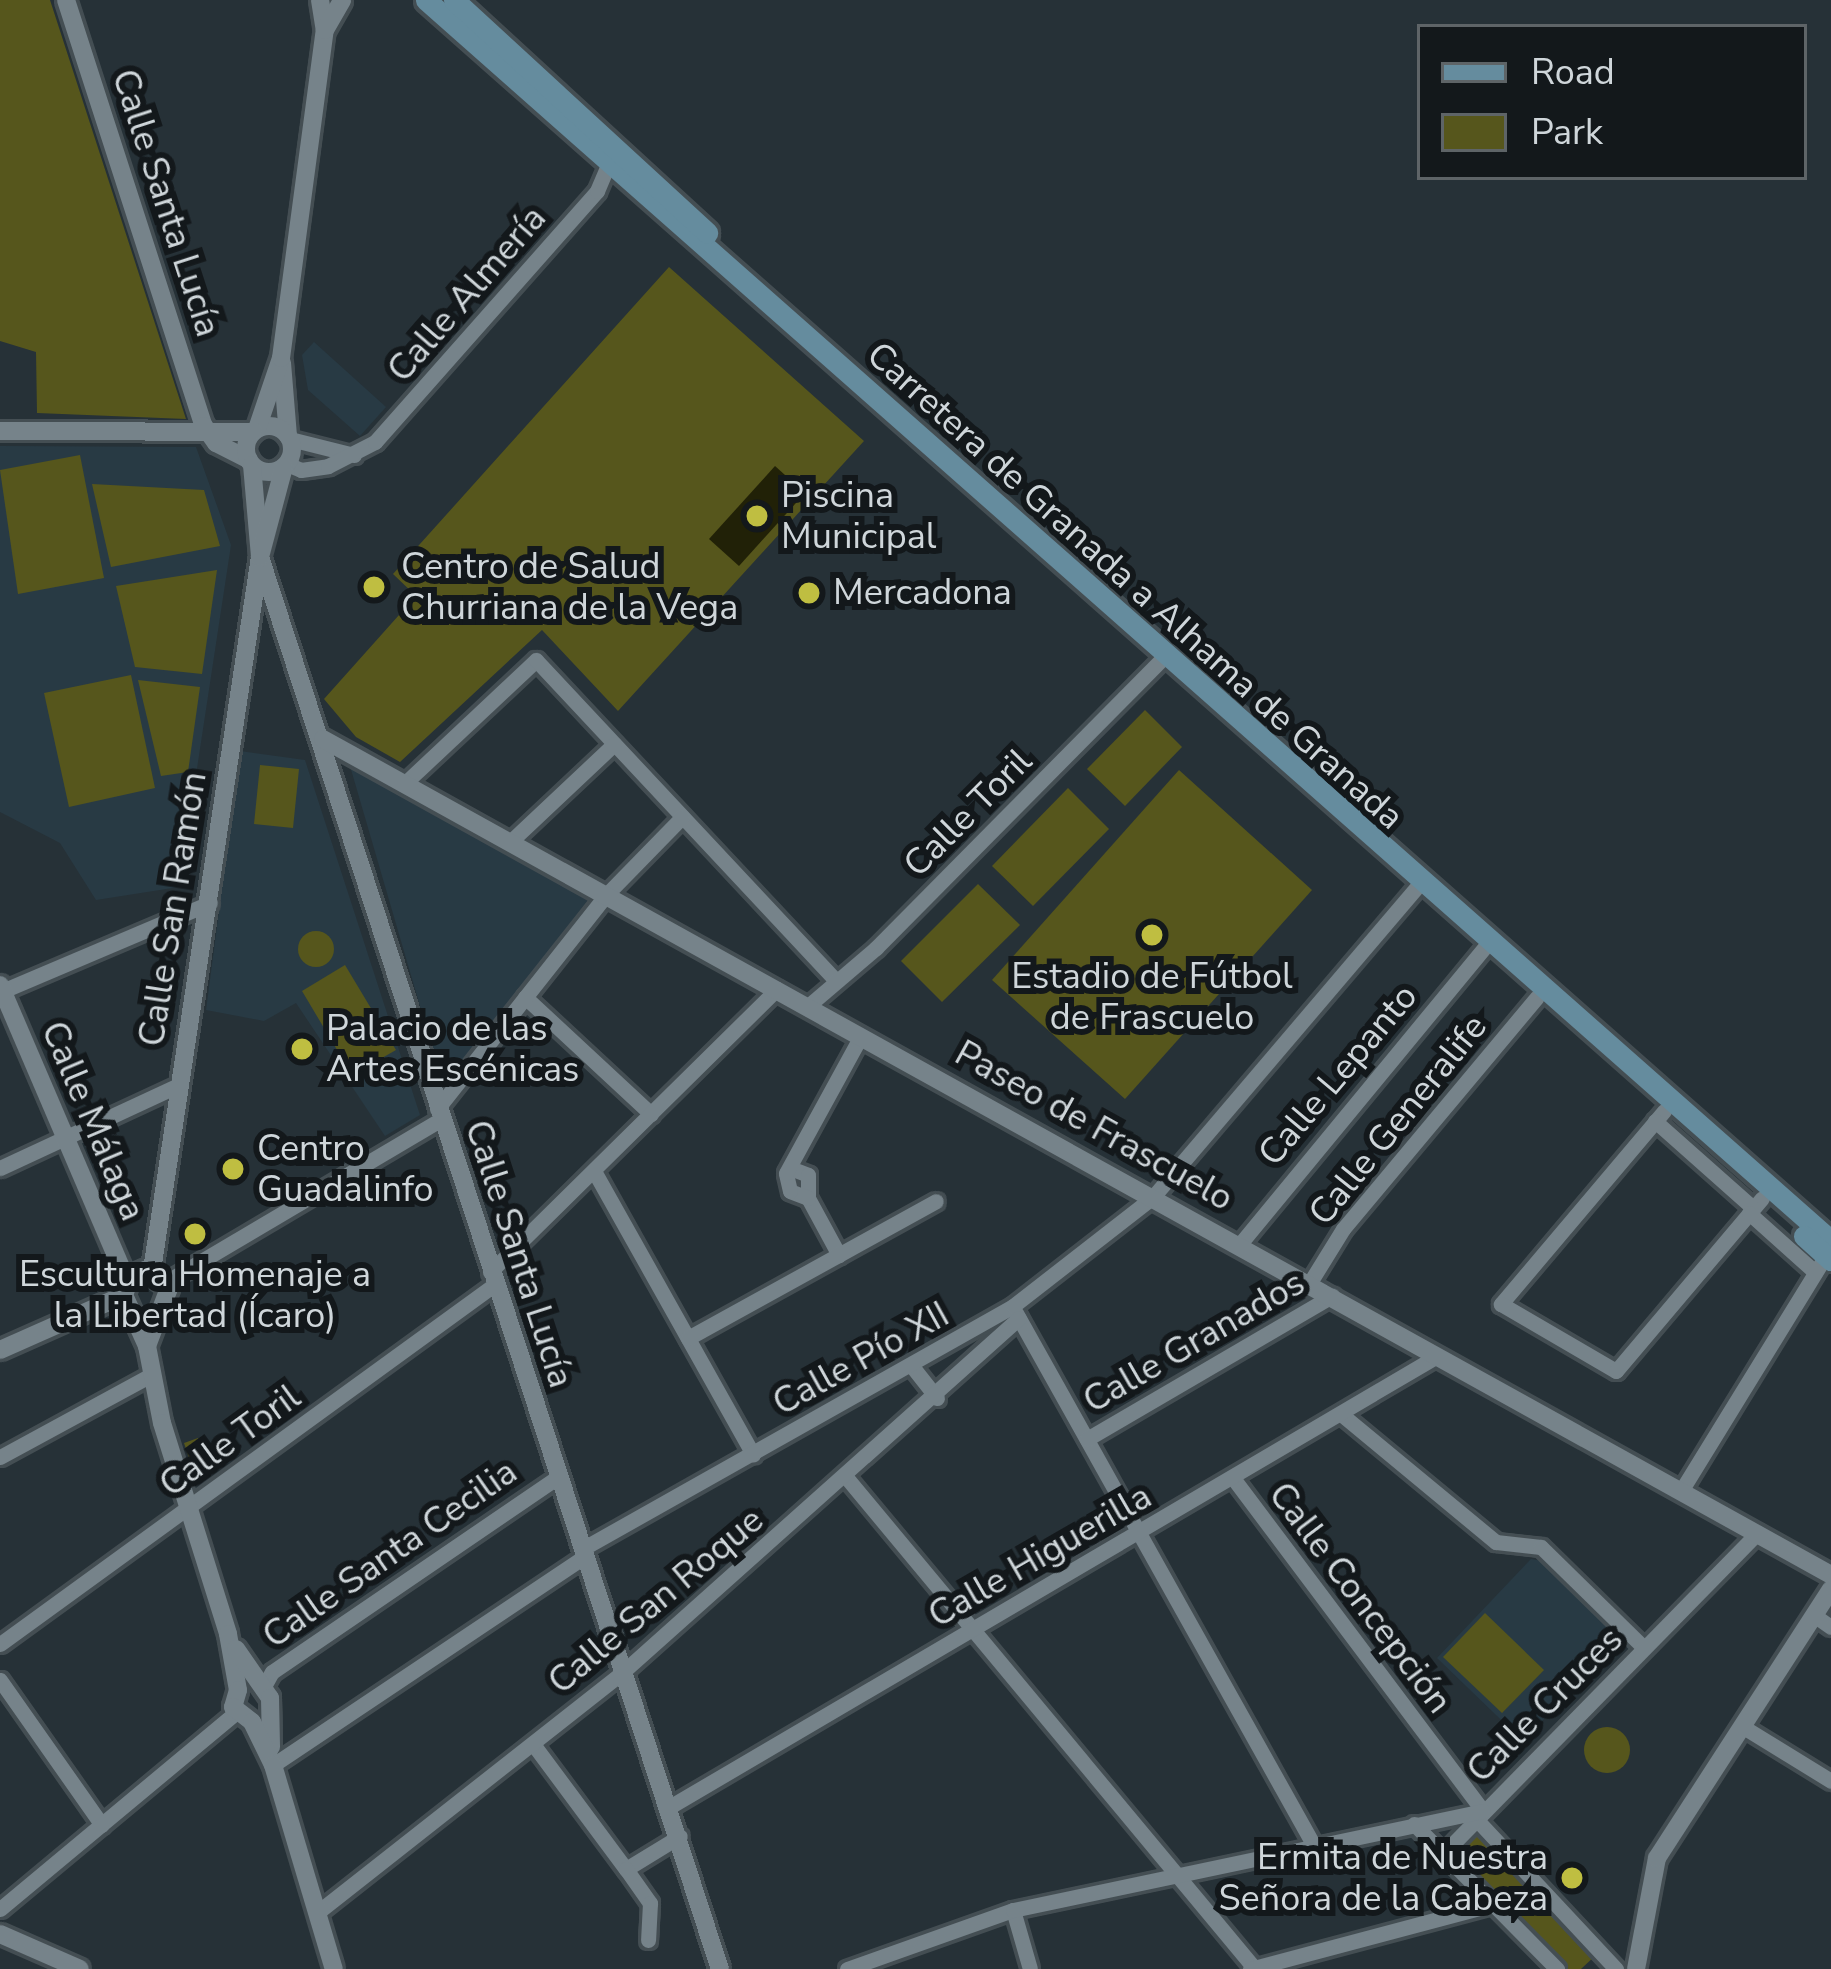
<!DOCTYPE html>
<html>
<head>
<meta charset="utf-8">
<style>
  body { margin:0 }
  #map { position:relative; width:1831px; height:1969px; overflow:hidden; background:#263137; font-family:"Nunito Sans",sans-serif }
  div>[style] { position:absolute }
  .built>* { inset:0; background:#283a44 }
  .green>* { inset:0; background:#56561c }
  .round { border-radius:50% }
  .water>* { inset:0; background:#212107 }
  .roads { filter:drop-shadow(3px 0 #444e53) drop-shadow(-3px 0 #444e53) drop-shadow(0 3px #444e53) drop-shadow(0 -3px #444e53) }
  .minor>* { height:15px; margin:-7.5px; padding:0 7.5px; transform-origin:7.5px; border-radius:7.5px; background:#76838a }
  .tertiary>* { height:18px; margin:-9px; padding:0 9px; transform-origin:9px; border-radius:9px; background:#76838a }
  .tertiary>.ring { margin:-9px; padding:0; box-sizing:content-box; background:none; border:18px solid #76838a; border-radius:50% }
  .secondary>* { height:21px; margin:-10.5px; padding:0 10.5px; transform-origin:10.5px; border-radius:10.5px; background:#658c9e }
  .dots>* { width:33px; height:33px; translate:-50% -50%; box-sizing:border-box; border:6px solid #13181b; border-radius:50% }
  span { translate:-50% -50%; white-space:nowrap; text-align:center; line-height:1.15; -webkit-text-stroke:12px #13181b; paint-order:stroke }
  .street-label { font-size:36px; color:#cfd6da }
  .poi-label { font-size:36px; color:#cfd6da }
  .left { translate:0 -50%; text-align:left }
  .right { translate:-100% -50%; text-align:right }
  .legend { position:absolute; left:1417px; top:24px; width:390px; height:156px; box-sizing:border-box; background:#13181b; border:3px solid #5e6467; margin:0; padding:15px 21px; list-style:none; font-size:36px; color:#cfd6da }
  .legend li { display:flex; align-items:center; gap:24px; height:60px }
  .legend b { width:60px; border:3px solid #5e6467 }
</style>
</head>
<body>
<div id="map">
  <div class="built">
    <div style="clip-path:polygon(314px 342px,386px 407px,360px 436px,308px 390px,302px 355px)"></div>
    <div style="clip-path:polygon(0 446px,196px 447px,231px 545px,179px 887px,96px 900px,60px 843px,0 812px)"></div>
    <div style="clip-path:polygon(240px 751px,305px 760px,420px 1115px,385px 1136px,296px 1003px,264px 1021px,206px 1010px)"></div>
    <div style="clip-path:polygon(350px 766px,588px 900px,456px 1071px,438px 1068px)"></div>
    <div style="clip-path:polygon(1531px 1559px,1543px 1561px,1620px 1639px,1523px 1741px,1437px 1658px)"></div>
  </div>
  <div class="green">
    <div style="clip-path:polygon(0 0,50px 0,186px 419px,37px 413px,36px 352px,0 341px)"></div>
    <div style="clip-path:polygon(669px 267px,864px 441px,618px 711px,542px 630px,400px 762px,356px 737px,324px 699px,416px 596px,393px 574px)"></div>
    <div style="clip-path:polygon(80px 455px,104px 578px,18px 594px,0 470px)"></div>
    <div style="clip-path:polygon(92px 484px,204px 490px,220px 546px,111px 567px)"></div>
    <div style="clip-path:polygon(217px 570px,202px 674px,135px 667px,116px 586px)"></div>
    <div style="clip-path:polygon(131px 675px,155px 788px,69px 807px,44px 693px)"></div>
    <div style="clip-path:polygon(138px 680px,200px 687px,188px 772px,161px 776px)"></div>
    <div style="clip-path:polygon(1145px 710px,1182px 747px,1125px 806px,1087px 769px)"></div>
    <div style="clip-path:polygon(260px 765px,299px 769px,293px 828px,254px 824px)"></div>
    <div style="clip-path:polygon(1179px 770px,1312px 890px,1125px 1099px,992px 980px)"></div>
    <div style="clip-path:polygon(1068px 788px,1109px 829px,1033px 906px,992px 866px)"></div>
    <div style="clip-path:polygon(978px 884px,1020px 925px,942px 1002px,901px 961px)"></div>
    <div class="round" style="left:298px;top:931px;width:36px;height:36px"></div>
    <div style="clip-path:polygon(345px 965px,396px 1050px,352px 1075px,302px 991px)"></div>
    <div style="clip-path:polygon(198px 1438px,210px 1473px,196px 1479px,184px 1443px)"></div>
    <div style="clip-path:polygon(1485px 1613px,1544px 1670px,1502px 1713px,1443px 1657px)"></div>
    <div class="round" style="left:1584px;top:1727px;width:46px;height:46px"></div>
    <div style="clip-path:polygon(1480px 1833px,1596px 1955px,1581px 1969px,1564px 1969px,1457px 1856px)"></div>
  </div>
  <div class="water">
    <div style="clip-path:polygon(775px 466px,805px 493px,739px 566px,709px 539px)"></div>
  </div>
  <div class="roads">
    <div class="minor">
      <div style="left:290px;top:439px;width:66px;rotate:14deg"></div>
      <div style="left:287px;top:464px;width:15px;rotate:23deg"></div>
      <div style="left:301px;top:470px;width:27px;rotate:-8deg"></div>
      <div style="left:328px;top:466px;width:53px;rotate:-27.1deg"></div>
      <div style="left:375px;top:442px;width:335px;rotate:-48.5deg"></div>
      <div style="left:597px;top:191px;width:30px;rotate:-67deg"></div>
      <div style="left:404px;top:784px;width:181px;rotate:-43.2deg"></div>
      <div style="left:536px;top:660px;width:439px;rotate:46.9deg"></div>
      <div style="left:510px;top:842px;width:143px;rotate:-43.3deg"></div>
      <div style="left:0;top:992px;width:228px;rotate:-23deg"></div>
      <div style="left:525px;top:997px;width:172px;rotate:42.9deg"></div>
      <div style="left:808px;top:1006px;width:89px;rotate:-40.5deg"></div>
      <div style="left:876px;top:948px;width:411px;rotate:-45.3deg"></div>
      <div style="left:437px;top:1109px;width:273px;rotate:-51.7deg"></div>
      <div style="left:606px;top:895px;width:109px;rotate:-45.7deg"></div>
      <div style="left:1664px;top:1111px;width:253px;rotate:130.2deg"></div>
      <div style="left:1501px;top:1304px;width:133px;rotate:30.2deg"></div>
      <div style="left:1616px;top:1371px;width:226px;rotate:-49.8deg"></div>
      <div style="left:1655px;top:1121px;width:131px;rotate:41.6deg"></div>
      <div style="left:0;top:1168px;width:197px;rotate:-24.9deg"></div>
      <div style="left:790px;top:1168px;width:19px;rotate:21deg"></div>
      <div style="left:808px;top:1175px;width:23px;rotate:90deg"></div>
      <div style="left:808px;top:1198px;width:65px;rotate:61.5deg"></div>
      <div style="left:594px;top:1171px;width:325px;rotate:60.7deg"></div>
      <div style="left:808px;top:1198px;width:19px;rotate:-159deg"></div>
      <div style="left:790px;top:1191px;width:18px;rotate:-103deg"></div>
      <div style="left:786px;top:1173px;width:156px;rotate:-61.3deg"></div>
      <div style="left:1749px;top:1213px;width:89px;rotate:41.8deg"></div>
      <div style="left:1240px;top:1244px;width:384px;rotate:-50.5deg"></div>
      <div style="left:490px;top:1272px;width:403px;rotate:-44.6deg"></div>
      <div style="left:166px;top:1282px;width:318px;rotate:-30.6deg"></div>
      <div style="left:1309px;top:1284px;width:65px;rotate:-58.3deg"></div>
      <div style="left:1343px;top:1229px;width:302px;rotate:-50.1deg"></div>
      <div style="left:1016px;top:1313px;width:608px;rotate:60.78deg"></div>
      <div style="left:688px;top:1338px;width:283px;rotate:-28.9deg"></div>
      <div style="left:911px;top:1365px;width:42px;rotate:51.8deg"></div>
      <div style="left:1341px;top:1414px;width:201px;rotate:39.6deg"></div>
      <div style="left:1496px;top:1542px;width:45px;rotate:6.3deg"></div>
      <div style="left:1541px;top:1547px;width:144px;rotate:44.4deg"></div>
      <div style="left:1087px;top:1439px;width:284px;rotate:-30.3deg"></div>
      <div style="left:0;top:1457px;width:172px;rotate:-28.5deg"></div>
      <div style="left:846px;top:1477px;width:640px;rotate:50.26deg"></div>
      <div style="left:1233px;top:1478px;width:416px;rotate:53.1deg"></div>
      <div style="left:1681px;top:1491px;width:277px;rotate:-58.4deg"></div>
      <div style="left:582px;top:1549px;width:495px;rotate:-29.4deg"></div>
      <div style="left:1013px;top:1306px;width:177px;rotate:-37.9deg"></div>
      <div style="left:1153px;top:1197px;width:410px;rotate:-49.6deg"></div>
      <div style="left:1815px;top:1616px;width:19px;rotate:35deg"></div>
      <div style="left:0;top:1644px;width:611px;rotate:-36.01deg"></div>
      <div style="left:0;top:1680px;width:177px;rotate:54.9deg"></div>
      <div style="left:263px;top:1688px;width:18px;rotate:-61deg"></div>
      <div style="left:272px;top:1672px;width:346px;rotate:-34.3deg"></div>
      <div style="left:1745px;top:1728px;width:101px;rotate:31.6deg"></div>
      <div style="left:533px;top:1744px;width:156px;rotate:53.4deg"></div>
      <div style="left:626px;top:1869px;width:63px;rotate:-31.4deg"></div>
      <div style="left:273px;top:1765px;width:374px;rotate:-33.8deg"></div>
      <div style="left:671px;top:1806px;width:888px;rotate:-30.43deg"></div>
      <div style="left:1477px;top:1820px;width:204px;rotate:47deg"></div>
      <div style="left:1414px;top:1824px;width:204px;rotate:45.4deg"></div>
      <div style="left:1444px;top:1853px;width:448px;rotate:-45.6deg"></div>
      <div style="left:626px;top:1869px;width:42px;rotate:54.8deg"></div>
      <div style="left:650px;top:1903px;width:37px;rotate:93deg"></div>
      <div style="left:0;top:1909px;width:306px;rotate:-39.8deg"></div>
      <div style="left:1013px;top:1910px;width:61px;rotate:73.9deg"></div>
      <div style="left:318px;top:1912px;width:391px;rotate:-38.2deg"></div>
      <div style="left:625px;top:1670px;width:528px;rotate:-41.78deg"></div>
      <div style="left:847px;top:1969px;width:176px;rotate:-19.6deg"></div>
      <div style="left:1013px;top:1910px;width:480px;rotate:-11.9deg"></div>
      <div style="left:1250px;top:1969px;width:253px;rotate:-14.9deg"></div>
    </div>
    <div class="tertiary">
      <div style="left:66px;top:0;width:448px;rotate:72.1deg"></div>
      <div style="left:204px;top:426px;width:21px;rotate:55deg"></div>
      <div style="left:216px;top:443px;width:37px;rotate:27deg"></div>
      <div style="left:320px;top:0;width:30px;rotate:81deg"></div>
      <div style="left:282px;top:363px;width:73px;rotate:85.3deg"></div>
      <div class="ring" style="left:246px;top:426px;width:28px;height:28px"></div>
      <div style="left:257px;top:429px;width:75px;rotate:-71.3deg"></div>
      <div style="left:281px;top:358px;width:331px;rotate:-82.4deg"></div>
      <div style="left:325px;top:30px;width:34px;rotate:-60deg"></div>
      <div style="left:0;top:431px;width:253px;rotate:0.2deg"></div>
      <div style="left:252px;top:465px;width:92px;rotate:85deg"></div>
      <div style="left:260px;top:557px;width:1485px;rotate:71.96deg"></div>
      <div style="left:323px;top:739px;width:1724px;rotate:29deg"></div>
      <div style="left:0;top:985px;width:323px;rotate:66.8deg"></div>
      <div style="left:152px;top:1270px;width:721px;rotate:-81.39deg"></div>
      <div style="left:260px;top:557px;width:93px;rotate:-75.1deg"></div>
      <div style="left:147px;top:1346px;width:62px;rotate:-69.2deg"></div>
      <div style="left:169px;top:1288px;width:30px;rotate:-143deg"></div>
      <div style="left:145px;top:1270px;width:15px;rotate:157deg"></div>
      <div style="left:131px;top:1276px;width:20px;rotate:110deg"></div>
      <div style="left:124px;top:1295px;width:56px;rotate:65.7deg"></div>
      <div style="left:147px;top:1346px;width:78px;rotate:79deg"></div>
      <div style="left:162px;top:1423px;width:221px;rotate:72.6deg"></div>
      <div style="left:228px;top:1634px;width:57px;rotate:79.9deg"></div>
      <div style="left:238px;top:1690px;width:18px;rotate:106deg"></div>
      <div style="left:233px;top:1707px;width:24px;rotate:38deg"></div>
      <div style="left:0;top:1350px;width:136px;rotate:-23.9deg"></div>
      <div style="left:236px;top:1649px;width:60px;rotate:55.2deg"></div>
      <div style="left:270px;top:1698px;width:49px;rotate:88.8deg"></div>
      <div style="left:252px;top:1722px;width:48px;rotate:64deg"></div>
      <div style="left:273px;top:1765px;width:213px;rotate:73.4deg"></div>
      <div style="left:0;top:1934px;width:87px;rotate:23.6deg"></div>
      <div style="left:1636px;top:1969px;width:113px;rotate:-79.3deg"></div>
      <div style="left:1657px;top:1858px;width:320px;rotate:-57.1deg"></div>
    </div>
    <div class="secondary">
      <div style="left:426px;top:0;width:1875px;rotate:41.45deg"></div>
      <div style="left:454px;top:0;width:344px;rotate:42.6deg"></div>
      <div style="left:1804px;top:1236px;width:36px;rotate:42deg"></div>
    </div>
  </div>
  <div class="dots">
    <div style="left:757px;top:516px;background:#bfbe41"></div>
    <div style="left:374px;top:587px;background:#bfbe41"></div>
    <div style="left:809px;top:593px;background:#bfbe41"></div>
    <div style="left:1152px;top:935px;background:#bfbe41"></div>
    <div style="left:302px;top:1049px;background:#bfbe41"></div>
    <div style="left:233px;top:1169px;background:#bfbe41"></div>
    <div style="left:195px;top:1234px;background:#bfbe41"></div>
    <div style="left:1572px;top:1878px;background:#bfbe41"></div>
  </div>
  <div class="street-label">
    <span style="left:166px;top:203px;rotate:72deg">Calle Santa Lucía</span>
    <span style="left:467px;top:294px;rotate:-49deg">Calle Almería</span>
    <span style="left:1135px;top:586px;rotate:42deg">Carretera de Granada a Alhama de Granada</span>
    <span style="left:968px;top:813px;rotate:-45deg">Calle Toril</span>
    <span style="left:173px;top:909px;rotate:-81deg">Calle San Ramón</span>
    <span style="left:1338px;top:1075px;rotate:-50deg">Calle Lepanto</span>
    <span style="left:1398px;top:1120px;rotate:-51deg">Calle Generalife</span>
    <span style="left:93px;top:1121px;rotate:67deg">Calle Málaga</span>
    <span style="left:1094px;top:1126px;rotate:29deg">Paseo de Frascuelo</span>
    <span style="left:519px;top:1254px;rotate:72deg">Calle Santa Lucía</span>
    <span style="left:1194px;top:1342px;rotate:-30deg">Calle Granados</span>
    <span style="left:861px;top:1359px;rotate:-29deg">Calle Pío XII</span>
    <span style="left:230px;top:1441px;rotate:-36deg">Calle Toril</span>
    <span style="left:390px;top:1554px;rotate:-35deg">Calle Santa Cecilia</span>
    <span style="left:1040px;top:1556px;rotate:-30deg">Calle Higuerilla</span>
    <span style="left:1360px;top:1598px;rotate:53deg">Calle Concepción</span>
    <span style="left:656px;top:1601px;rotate:-40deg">Calle San Roque</span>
    <span style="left:1545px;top:1705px;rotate:-45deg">Calle Cruces</span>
  </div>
  <div class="poi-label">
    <span class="left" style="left:781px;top:516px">Piscina<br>Municipal</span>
    <span class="left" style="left:401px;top:587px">Centro de Salud<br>Churriana de la Vega</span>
    <span class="left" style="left:833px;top:593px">Mercadona</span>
    <span style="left:1152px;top:997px">Estadio de Fútbol<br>de Frascuelo</span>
    <span class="left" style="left:326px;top:1049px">Palacio de las<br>Artes Escénicas</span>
    <span class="left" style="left:257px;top:1169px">Centro<br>Guadalinfo</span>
    <span style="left:195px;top:1295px">Escultura Homenaje a<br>la Libertad (Ícaro)</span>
    <span class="right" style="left:1548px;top:1878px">Ermita de Nuestra<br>Señora de la Cabeza</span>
  </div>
  <ul class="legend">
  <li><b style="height:15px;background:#658c9e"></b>Road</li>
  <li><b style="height:33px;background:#56561c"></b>Park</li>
  </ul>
</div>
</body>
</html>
